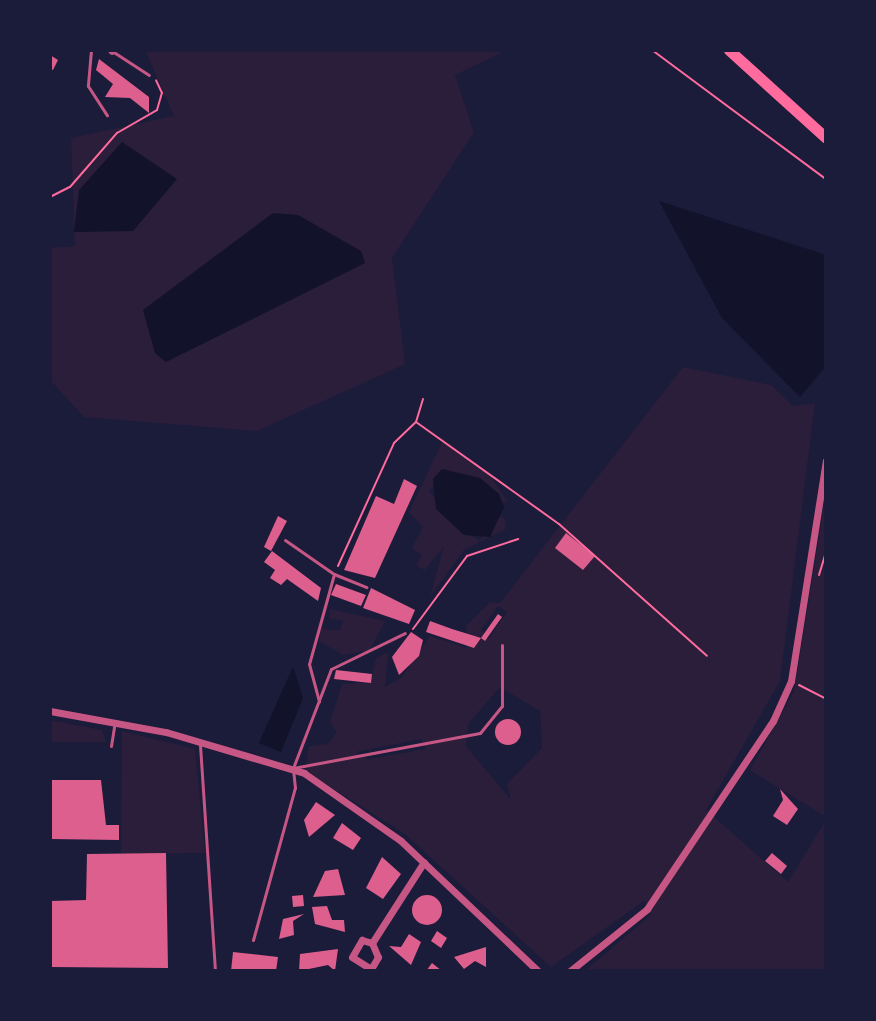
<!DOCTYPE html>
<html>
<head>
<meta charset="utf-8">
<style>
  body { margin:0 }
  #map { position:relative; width:876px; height:1021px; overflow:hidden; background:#1b1b3a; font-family:Helvetica,sans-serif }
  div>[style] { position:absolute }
  .green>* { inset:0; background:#2a1e3b }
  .water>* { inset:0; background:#12122b }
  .building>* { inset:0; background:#dd5f8e }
  .round { border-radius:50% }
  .path>* { height:2px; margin:-1px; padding:0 1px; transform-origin:1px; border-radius:1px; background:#ff6b9d }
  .service>* { height:3px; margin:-1.5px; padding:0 1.5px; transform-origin:1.5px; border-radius:1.5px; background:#c65784 }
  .minor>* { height:7px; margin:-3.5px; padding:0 3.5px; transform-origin:3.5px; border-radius:3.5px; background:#c65784 }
  .primary>* { height:11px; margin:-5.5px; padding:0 5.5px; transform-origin:5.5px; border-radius:5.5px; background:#ff6b9d }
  span { translate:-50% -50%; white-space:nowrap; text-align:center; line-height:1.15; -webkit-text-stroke:6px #1b1b3a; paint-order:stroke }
  .frame { position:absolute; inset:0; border:52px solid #1b1b3a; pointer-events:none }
</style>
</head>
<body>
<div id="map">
  <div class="green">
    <div style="clip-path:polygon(145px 50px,507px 50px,455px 75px,474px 132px,392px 258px,405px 364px,257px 431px,84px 417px,50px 380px,50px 248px,75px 246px,71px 138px,174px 116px)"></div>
    <div style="clip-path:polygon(evenodd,683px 367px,771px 385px,793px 406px,815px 403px,780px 681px,706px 810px,788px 882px,826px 820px,826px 971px,585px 971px,652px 914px,644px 901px,551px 967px,405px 834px,305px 771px,309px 746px,328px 744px,337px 732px,330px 722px,342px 684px,370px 682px,376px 658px,388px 652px,385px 687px,402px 677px,430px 636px,467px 648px,466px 626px,490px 602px,500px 603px,683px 367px,498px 606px,507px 612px,489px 638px,481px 630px,498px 606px,683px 367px,500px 687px,540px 711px,542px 748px,507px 784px,511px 800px,466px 746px,468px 724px,500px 687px,683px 367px,421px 739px,426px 749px,368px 759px,356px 752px,421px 739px)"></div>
    <div style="clip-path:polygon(443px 440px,490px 475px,508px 502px,495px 504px,445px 471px,429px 491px,454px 524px,480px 541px,490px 516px,505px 518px,506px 529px,464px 550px,430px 597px,444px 546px,425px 570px,416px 566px,422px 555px,412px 548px,423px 527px,409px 512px)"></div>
    <div style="clip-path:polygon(826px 493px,826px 817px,750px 770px,794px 692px)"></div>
    <div style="clip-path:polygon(329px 609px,385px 621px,370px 650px,343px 655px,319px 641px,321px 629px,340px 630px,343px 621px,330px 618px)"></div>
    <div style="clip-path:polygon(50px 720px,102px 730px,106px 742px,50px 742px)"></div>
    <div style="clip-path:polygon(122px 731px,195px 749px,205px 853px,121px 854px)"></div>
  </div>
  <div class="water">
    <div style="clip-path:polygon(122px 142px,177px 179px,133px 231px,74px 232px,79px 190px)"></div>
    <div style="clip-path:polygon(659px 201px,826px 255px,826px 366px,800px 397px,722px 318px)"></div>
    <div style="clip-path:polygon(273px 213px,298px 215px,361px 251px,365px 263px,166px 362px,155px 353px,143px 310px)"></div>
    <div style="clip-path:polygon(442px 469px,480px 478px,499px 494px,504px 507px,490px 537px,464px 535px,436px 509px,433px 479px)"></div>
    <div style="clip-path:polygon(293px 667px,303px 698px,281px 752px,259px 743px)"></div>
  </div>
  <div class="building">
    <div style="clip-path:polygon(50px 55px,58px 60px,53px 70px,50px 69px)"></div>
    <div style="clip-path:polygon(99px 59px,149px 97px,149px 113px,130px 98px,105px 97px,113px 84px,96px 70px)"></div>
    <div style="clip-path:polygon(404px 479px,417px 486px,375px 578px,344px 570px,376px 496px,394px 504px)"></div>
    <div style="clip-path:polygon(278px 516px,287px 521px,271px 551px,264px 547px)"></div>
    <div style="clip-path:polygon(566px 533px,595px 556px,583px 570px,555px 548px)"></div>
    <div style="clip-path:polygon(272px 551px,321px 588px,318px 601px,287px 579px,281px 585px,270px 578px,275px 570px,264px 562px)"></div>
    <div style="clip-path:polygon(336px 584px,366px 595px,361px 606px,331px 595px)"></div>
    <div style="clip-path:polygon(371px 588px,415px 610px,409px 624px,363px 608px)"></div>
    <div style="clip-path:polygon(498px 614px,502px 617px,485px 641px,481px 638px)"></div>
    <div style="clip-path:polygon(430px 621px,452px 629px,481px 638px,474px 648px,426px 632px)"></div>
    <div style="clip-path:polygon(411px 632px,423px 640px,419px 656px,399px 675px,392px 657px)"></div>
    <div style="clip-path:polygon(336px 670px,372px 674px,371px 683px,334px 679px)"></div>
    <div class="round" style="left:495px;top:719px;width:26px;height:26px"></div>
    <div style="clip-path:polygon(50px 780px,101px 780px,106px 825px,119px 825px,119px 840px,50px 839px)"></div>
    <div style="clip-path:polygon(780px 789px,798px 809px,787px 825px,773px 816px,783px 800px)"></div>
    <div style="clip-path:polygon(316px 802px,335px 815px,309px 837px,304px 820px)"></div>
    <div style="clip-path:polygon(342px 823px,361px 838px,353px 850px,333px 838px)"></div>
    <div style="clip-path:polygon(166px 853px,168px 968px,50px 967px,50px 901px,86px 900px,87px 854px)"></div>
    <div style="clip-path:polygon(772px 853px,787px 866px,781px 874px,765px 861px)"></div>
    <div style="clip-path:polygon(382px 857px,401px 874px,383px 899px,366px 888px)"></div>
    <div style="clip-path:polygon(338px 869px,345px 895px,313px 897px,325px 871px)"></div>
    <div style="clip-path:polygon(303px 895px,304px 906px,293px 907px,292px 896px)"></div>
    <div class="round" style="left:412px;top:895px;width:30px;height:30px"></div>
    <div style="clip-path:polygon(327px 906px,332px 920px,344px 920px,345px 932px,315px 924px,312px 907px)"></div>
    <div style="clip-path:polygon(304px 914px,293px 921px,294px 935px,279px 939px,283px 919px)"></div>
    <div style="clip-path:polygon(437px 931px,447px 938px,441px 948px,431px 941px)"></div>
    <div style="clip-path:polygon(409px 934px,421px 942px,411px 965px,389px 946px,401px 947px)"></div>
    <div style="clip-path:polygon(486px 947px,486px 967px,475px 961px,464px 969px,454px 957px)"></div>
    <div style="clip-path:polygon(338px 949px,335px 971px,328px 965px,299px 971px,300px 954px)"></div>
    <div style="clip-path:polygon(233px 952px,278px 957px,276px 971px,231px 971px)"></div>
    <div style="clip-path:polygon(432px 963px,442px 971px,426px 971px)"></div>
  </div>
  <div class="path">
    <div style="left:652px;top:50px;width:217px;rotate:36.6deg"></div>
    <div style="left:50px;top:197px;width:22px;rotate:-27deg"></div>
    <div style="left:70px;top:187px;width:72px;rotate:-49deg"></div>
    <div style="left:117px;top:133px;width:46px;rotate:-29.9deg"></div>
    <div style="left:157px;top:110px;width:18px;rotate:-74deg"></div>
    <div style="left:162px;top:93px;width:14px;rotate:-115deg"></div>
    <div style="left:416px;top:422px;width:176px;rotate:35.5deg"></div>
    <div style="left:559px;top:524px;width:198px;rotate:41.7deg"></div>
    <div style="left:338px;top:566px;width:135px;rotate:-65.5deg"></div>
    <div style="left:394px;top:443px;width:30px;rotate:-44deg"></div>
    <div style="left:416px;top:422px;width:24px;rotate:-73deg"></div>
    <div style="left:819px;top:575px;width:24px;rotate:-73deg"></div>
    <div style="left:413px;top:629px;width:91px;rotate:-53.5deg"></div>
    <div style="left:467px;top:556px;width:54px;rotate:-18.4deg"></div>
    <div style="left:799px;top:685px;width:30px;rotate:27deg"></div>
  </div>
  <div class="service">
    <div style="left:91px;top:50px;width:36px;rotate:95deg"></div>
    <div style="left:88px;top:86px;width:35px;rotate:57deg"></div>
    <div style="left:112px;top:51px;width:44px;rotate:33deg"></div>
    <div style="left:285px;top:540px;width:60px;rotate:34.8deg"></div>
    <div style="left:334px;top:574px;width:93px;rotate:105.5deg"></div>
    <div style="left:309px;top:664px;width:39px;rotate:75deg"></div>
    <div style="left:334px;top:574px;width:35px;rotate:22deg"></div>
    <div style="left:200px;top:745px;width:226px;rotate:86.2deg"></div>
    <div style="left:111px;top:746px;width:24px;rotate:-81deg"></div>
    <div style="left:293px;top:768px;width:190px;rotate:-10.6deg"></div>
    <div style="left:480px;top:733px;width:35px;rotate:-51deg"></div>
    <div style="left:502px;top:706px;width:61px;rotate:-90deg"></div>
    <div style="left:253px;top:940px;width:158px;rotate:-74.6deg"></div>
    <div style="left:295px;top:788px;width:20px;rotate:-96deg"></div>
    <div style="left:293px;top:768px;width:106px;rotate:-69deg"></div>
    <div style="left:331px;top:669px;width:82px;rotate:-25.9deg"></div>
  </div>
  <div class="minor">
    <div style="left:111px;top:50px;width:1px;rotate:45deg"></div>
    <div style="left:50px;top:711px;width:118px;rotate:10.3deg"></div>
    <div style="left:166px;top:732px;width:144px;rotate:16.5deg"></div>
    <div style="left:304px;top:773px;width:118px;rotate:35deg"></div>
    <div style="left:401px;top:841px;width:189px;rotate:43.5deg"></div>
    <div style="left:372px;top:943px;width:15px;rotate:67deg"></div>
    <div style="left:378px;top:957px;width:14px;rotate:120deg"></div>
    <div style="left:371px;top:969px;width:22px;rotate:-148deg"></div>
    <div style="left:352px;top:957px;width:20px;rotate:-60deg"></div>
    <div style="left:362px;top:940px;width:10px;rotate:17deg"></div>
    <div style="left:372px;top:943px;width:96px;rotate:-57.3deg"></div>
    <div style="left:570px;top:971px;width:99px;rotate:-38.8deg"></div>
    <div style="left:647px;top:909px;width:226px;rotate:-56.2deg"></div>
    <div style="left:773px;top:721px;width:44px;rotate:-65.8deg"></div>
    <div style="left:791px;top:681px;width:223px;rotate:-81deg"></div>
  </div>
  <div class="primary">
    <div style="left:729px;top:50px;width:131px;rotate:42.2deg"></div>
  </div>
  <div class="frame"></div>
</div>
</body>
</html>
